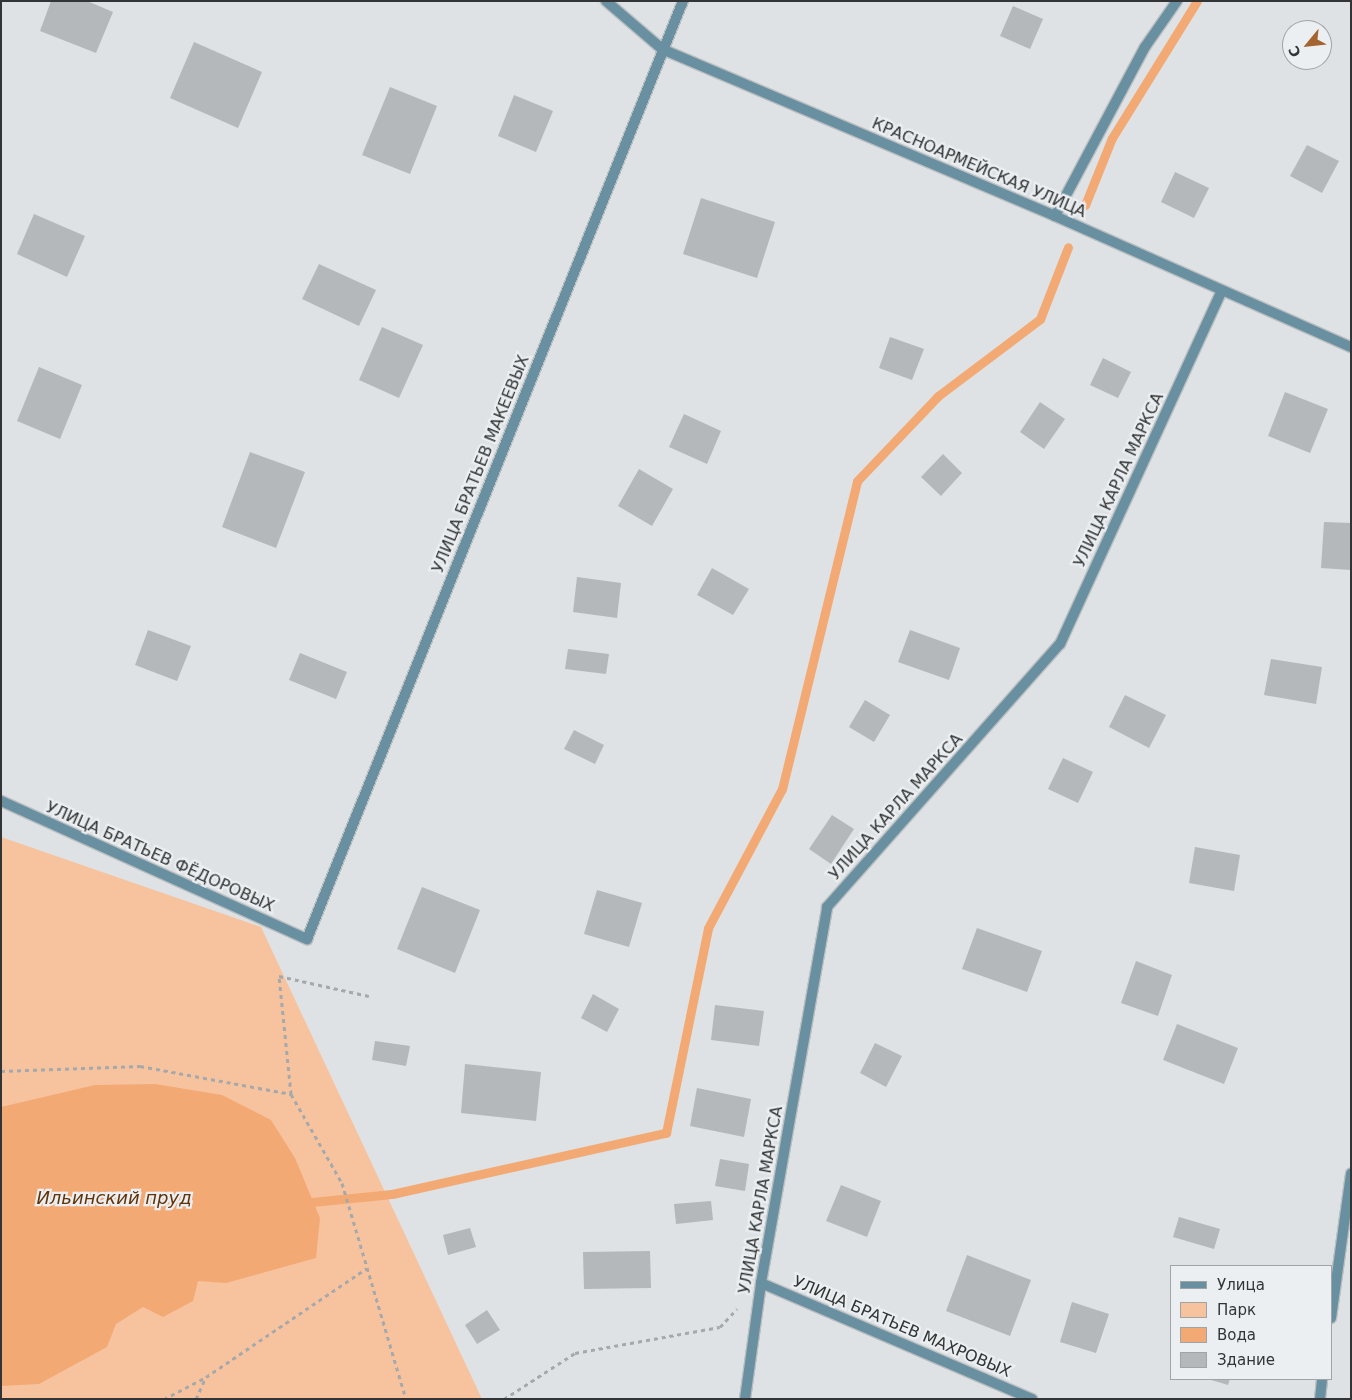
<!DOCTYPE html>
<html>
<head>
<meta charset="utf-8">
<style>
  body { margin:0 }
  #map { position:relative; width:1352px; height:1400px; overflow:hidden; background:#dee2e4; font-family:"DejaVu Sans",sans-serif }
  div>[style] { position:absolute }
  .green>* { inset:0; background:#f7c39e }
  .water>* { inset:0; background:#f3a974 }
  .stream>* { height:9px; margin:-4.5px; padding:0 4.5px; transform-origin:4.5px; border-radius:4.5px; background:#f3a974 }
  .building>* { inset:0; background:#b4b8ba }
  .path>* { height:3px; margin-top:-1.5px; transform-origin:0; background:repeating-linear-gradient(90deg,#a6a9ab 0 4px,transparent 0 8px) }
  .roads { filter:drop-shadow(1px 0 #bcbfc1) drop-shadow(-1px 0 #bcbfc1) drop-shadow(0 1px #bcbfc1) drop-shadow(0 -1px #bcbfc1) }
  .street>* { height:10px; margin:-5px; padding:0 5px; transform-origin:5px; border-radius:5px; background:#6990a1 }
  span { translate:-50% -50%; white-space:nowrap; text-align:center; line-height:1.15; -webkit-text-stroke:4.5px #ebeff1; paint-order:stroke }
  .street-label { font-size:16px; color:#323435 }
  .water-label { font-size:18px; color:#623309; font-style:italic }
  .frame { position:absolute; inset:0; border:2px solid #323435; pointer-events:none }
  .legend { position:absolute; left:1170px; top:1265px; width:162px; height:115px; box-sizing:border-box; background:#ebeff1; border:1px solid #a1a4a6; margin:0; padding:6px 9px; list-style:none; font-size:15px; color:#323435 }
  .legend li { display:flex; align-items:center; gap:10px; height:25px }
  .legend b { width:25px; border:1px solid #a1a4a6 }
  .north { position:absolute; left:1282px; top:20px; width:50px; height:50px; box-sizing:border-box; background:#ebeff1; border:1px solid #a1a4a6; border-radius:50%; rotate:242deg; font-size:14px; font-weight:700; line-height:20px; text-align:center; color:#323435 }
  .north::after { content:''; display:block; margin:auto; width:18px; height:22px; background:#a5632f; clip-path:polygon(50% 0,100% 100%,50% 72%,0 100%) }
</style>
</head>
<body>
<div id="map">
  <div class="green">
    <div style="clip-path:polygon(1px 837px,261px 927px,482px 1399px,1px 1399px)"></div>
  </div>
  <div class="water">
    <div style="clip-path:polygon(155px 1084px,222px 1095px,271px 1120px,295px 1158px,320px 1218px,316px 1258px,226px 1283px,198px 1281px,193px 1301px,163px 1317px,143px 1307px,116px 1324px,107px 1347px,39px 1384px,1px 1386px,1px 1107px,95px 1085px)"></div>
  </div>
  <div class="stream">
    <div style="left:1085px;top:205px;width:72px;rotate:-68.1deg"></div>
    <div style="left:1112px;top:138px;width:161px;rotate:-58.2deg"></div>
    <div style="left:312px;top:1202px;width:80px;rotate:-5.7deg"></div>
    <div style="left:392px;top:1194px;width:281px;rotate:-12.6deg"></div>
    <div style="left:666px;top:1133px;width:209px;rotate:-78.4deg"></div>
    <div style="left:708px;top:928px;width:157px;rotate:-62deg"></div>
    <div style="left:782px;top:789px;width:317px;rotate:-76.3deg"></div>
    <div style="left:857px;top:481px;width:117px;rotate:-46.4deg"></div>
    <div style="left:938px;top:396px;width:128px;rotate:-37deg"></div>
    <div style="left:1040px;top:319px;width:77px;rotate:-68.7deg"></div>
  </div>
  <div class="building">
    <div style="clip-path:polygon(51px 1px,87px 1px,113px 12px,96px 53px,40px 31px)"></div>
    <div style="clip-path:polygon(1013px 6px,1043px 19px,1030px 49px,1000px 36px)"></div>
    <div style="clip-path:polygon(194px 42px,262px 72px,238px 128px,170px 98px)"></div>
    <div style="clip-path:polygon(390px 87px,437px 106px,410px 174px,362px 155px)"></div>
    <div style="clip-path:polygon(514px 95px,553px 111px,536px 152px,498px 136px)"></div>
    <div style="clip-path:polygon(1307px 145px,1339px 161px,1322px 193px,1290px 176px)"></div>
    <div style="clip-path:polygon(1175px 172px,1209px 188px,1194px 218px,1161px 202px)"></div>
    <div style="clip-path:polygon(701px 198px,775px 222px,757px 278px,683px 254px)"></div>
    <div style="clip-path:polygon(34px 214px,85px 236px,67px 277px,17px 254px)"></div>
    <div style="clip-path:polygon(319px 264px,376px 290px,359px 326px,302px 299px)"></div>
    <div style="clip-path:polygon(382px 327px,423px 345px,399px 398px,359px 380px)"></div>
    <div style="clip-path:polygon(890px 337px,924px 349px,912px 380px,879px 368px)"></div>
    <div style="clip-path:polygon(1103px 358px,1131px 372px,1118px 398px,1090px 385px)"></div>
    <div style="clip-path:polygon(39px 367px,82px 385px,60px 439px,17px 421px)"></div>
    <div style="clip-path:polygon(1285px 392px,1328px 409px,1310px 453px,1268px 436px)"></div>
    <div style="clip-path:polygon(1040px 402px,1065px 419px,1044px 449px,1020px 432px)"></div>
    <div style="clip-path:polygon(684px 414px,721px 431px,707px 464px,669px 447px)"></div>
    <div style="clip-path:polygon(250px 452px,305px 472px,276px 548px,222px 527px)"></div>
    <div style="clip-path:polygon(943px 454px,962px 473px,941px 496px,921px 477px)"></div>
    <div style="clip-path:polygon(639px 469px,673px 489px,652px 526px,618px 506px)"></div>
    <div style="clip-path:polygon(1324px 522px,1351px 523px,1351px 570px,1321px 568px)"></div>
    <div style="clip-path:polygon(712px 568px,749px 589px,733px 615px,697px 595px)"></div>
    <div style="clip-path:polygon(577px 577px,621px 583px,617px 618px,573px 612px)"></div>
    <div style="clip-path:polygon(148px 630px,191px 646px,177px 681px,135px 665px)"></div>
    <div style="clip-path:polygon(910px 630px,960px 648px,949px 680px,898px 662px)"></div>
    <div style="clip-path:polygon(568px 649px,609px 654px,606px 674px,565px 669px)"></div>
    <div style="clip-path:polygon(300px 653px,347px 672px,336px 699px,289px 680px)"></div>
    <div style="clip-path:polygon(1271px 659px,1322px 667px,1316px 704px,1264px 695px)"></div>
    <div style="clip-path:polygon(1125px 695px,1166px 715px,1149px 748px,1109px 727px)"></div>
    <div style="clip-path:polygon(865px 700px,890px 715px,874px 742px,849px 727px)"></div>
    <div style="clip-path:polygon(574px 730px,604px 745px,595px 764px,564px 749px)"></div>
    <div style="clip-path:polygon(1063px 758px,1093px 772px,1078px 803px,1048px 789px)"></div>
    <div style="clip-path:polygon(832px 815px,854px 829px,831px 864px,809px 849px)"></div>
    <div style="clip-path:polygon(1195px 847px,1240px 855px,1234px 891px,1189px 883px)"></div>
    <div style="clip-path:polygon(422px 887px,480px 910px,455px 973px,397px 949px)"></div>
    <div style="clip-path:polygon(597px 890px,642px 903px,629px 947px,584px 934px)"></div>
    <div style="clip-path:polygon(977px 928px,1042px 951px,1027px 992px,962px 969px)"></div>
    <div style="clip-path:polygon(1136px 961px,1172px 975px,1158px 1016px,1121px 1003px)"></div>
    <div style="clip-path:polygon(593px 994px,619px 1009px,607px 1032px,581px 1018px)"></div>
    <div style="clip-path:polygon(715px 1005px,764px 1011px,759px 1046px,711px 1040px)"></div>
    <div style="clip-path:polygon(1177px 1024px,1238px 1048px,1224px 1084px,1163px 1060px)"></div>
    <div style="clip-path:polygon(375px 1041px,410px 1046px,406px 1066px,372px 1060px)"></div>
    <div style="clip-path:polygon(875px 1043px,902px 1056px,886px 1087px,860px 1073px)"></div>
    <div style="clip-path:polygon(465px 1064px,541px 1072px,536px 1121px,461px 1113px)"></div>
    <div style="clip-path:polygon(697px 1088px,751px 1099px,744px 1137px,690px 1126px)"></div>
    <div style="clip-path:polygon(720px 1159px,749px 1164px,745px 1191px,715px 1186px)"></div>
    <div style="clip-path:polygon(841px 1185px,881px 1201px,867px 1237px,826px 1221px)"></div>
    <div style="clip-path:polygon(711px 1201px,713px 1220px,676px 1224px,674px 1204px)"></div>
    <div style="clip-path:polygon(1179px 1217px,1220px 1229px,1214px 1249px,1173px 1237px)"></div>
    <div style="clip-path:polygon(470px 1228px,476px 1247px,448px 1255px,443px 1235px)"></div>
    <div style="clip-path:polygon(650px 1251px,651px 1288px,584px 1289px,583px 1252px)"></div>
    <div style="clip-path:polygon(967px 1255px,1031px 1280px,1010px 1336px,946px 1311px)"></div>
    <div style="clip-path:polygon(1072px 1302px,1109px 1314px,1096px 1353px,1060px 1342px)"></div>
    <div style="clip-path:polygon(487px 1310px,500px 1330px,477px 1344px,465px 1325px)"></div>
    <div style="clip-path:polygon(1208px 1379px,1230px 1379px,1228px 1385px)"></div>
  </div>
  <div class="path">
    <div style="left:1px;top:1071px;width:139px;rotate:-2.1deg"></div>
    <div style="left:140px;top:1066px;width:154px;rotate:10.5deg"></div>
    <div style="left:291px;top:1094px;width:103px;rotate:60.2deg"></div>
    <div style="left:342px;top:1183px;width:225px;rotate:73.5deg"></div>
    <div style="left:291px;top:1094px;width:119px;rotate:-95.8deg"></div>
    <div style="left:279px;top:976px;width:92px;rotate:12.5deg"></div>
    <div style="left:164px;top:1399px;width:47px;rotate:-27.6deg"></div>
    <div style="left:196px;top:1399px;width:24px;rotate:-66deg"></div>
    <div style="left:206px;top:1377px;width:194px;rotate:-34.1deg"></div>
    <div style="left:504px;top:1399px;width:85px;rotate:-32.9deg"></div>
    <div style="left:575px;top:1353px;width:147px;rotate:-10.2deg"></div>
    <div style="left:720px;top:1327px;width:25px;rotate:-47deg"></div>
  </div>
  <div class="roads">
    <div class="street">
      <div style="left:606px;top:1px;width:74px;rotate:40.6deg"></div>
      <div style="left:662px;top:49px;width:427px;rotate:23deg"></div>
      <div style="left:1055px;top:216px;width:324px;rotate:23.9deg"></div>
      <div style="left:1055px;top:216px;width:191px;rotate:-62deg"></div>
      <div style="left:1145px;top:47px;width:56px;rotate:-55.2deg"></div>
      <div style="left:1px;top:801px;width:336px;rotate:24.3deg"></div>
      <div style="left:307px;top:939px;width:1011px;rotate:-68.16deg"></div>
      <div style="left:761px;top:1283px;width:295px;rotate:23.2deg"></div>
      <div style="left:1331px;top:1318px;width:146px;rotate:-82.1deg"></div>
      <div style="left:745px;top:1399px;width:117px;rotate:-82.1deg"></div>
      <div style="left:761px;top:1283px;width:382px;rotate:-80deg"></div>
      <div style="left:827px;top:907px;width:351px;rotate:-48.5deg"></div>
      <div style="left:1060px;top:644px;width:387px;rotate:-65.4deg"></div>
      <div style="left:1320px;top:1399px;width:20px;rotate:-84deg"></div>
    </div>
  </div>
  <div class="street-label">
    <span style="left:979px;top:168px;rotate:23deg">КРАСНОАРМЕЙСКАЯ УЛИЦА</span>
    <span style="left:481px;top:464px;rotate:-68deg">УЛИЦА БРАТЬЕВ МАКЕЕВЫХ</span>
    <span style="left:1119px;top:480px;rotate:-65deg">УЛИЦА КАРЛА МАРКСА</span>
    <span style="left:896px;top:807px;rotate:-48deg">УЛИЦА КАРЛА МАРКСА</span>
    <span style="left:160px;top:857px;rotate:24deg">УЛИЦА БРАТЬЕВ ФЁДОРОВЫХ</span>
    <span style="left:761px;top:1200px;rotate:-80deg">УЛИЦА КАРЛА МАРКСА</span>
    <span style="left:902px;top:1327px;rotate:23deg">УЛИЦА БРАТЬЕВ МАХРОВЫХ</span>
  </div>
  <div class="water-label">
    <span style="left:114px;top:1198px">Ильинский пруд</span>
  </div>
  <div class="frame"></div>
  <ul class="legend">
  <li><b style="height:6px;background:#6990a1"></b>Улица</li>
  <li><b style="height:14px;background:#f7c39e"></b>Парк</li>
  <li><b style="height:14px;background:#f3a974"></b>Вода</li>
  <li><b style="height:14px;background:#b4b8ba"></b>Здание</li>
  </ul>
  <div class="north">С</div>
</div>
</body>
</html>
